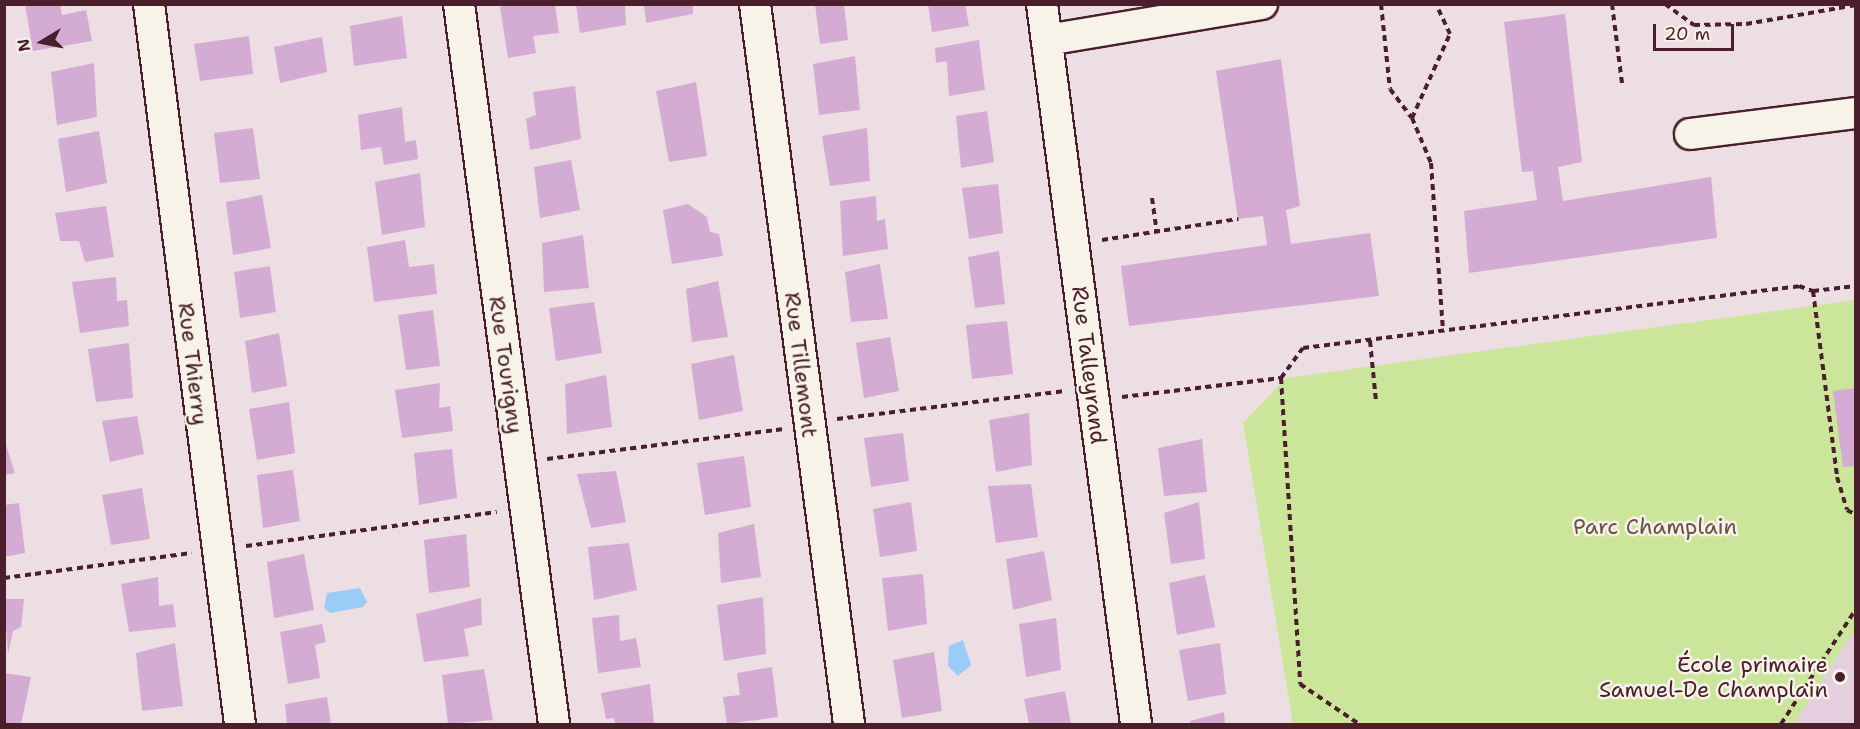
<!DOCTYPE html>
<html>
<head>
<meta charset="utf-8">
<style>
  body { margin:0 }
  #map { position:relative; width:1860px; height:729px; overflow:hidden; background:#ecdee2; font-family:"Shantell Sans",sans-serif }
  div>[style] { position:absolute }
  .built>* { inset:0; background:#e5cfde }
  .green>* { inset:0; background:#cbe59b }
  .water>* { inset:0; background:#9bccf7 }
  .building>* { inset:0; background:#d4acd3 }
  .path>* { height:4px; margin-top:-2px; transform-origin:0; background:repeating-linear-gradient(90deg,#4a1f2b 0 6px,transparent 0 10.5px) }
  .roads { filter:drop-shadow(2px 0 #4a1f2b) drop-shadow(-2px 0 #4a1f2b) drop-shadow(0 2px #4a1f2b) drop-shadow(0 -2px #4a1f2b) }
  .minor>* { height:30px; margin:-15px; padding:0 15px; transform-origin:15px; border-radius:15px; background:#f7f3e8 }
  .dots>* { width:16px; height:16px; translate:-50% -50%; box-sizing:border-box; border:3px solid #f7f3e8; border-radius:50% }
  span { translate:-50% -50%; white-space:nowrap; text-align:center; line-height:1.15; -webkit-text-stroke:5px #f7f3e8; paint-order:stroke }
  .street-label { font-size:22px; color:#4a1f2b }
  .park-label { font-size:22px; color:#6a5047 }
  .poi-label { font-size:22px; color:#4a1f2b }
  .right { translate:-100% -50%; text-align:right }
  .frame { position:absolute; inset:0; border:6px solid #4a1f2b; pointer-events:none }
  .north { position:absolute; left:12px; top:12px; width:60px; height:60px; -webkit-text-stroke:4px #f7f3e8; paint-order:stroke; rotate:260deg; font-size:16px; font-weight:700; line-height:24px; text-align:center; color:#4a1f2b }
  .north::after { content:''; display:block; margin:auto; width:21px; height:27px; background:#4a1f2b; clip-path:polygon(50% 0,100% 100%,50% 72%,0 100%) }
  .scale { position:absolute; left:1653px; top:24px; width:81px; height:27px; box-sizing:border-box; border:3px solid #4a1f2b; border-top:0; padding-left:8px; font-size:18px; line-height:21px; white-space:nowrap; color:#4a1f2b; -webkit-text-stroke:4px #f7f3e8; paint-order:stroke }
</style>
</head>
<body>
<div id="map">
  <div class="built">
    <div style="clip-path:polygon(1855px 630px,1855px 724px,1794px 724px)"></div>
  </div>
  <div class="green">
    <div style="clip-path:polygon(1855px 300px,1855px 630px,1794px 724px,1293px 724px,1243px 423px,1286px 378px)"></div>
  </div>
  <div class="water">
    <div style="clip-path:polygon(360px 588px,367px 602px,363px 607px,330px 613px,324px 608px,327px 593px)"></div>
    <div style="clip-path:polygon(963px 640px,971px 665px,958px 676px,948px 666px,949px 646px)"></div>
  </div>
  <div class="building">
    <div style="clip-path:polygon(25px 4px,60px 4px,62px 15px,86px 10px,92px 41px,33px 51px)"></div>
    <div style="clip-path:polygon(509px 4px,555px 4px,559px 33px,533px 36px,536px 53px,508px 58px,500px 7px)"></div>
    <div style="clip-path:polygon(576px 4px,625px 4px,626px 25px,580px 33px)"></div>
    <div style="clip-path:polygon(644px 4px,693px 4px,693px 14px,646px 23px)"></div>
    <div style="clip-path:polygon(815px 4px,844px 4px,848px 40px,820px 44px)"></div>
    <div style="clip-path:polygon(928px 4px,965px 4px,969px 26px,932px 32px)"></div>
    <div style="clip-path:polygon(1565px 14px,1582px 162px,1558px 167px,1563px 201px,1711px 177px,1717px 238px,1469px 273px,1464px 211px,1537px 200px,1533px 171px,1522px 172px,1504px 22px)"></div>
    <div style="clip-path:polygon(402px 16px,407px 58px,354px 66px,350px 26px)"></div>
    <div style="clip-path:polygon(249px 36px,253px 74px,200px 81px,194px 44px)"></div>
    <div style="clip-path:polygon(322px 37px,327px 72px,280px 83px,274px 47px)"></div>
    <div style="clip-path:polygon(979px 40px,985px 90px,949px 96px,947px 61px,936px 63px,935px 48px)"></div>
    <div style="clip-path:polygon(855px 56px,860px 110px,819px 115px,813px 64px)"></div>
    <div style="clip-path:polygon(1281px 59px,1300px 206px,1286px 210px,1291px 244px,1370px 233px,1379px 296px,1129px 326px,1121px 266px,1267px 245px,1263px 216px,1238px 219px,1216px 71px)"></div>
    <div style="clip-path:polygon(94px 63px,97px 117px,57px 125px,51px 72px)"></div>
    <div style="clip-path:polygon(696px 82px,707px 156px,669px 162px,656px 91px)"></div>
    <div style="clip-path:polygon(575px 86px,581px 139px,530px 150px,526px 119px,536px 115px,533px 92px)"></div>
    <div style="clip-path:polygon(402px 107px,405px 142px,416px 140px,418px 159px,384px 165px,381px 147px,361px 150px,358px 115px)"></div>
    <div style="clip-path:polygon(987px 111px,994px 162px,961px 168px,956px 116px)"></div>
    <div style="clip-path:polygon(253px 128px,260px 179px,220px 183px,214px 133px)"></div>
    <div style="clip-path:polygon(867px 128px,870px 181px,830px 186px,822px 136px)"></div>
    <div style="clip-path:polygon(99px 131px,107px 183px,66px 192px,58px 139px)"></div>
    <div style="clip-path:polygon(571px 160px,580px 210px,540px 218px,534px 167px)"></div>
    <div style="clip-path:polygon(420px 173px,425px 227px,382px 235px,375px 182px)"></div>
    <div style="clip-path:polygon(998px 184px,1003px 233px,969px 239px,962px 188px)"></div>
    <div style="clip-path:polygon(262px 195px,271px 248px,233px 255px,226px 202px)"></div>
    <div style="clip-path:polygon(876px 196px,877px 221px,885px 219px,888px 249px,843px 256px,840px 201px)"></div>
    <div style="clip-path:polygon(688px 204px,707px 217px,710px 232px,719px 234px,723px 256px,672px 264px,663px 210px)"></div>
    <div style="clip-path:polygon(106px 206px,114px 257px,85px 262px,79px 241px,60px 241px,55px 213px)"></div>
    <div style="clip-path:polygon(583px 235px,589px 288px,544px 292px,542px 243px)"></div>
    <div style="clip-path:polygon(405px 240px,409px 267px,434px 264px,437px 294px,374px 302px,367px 247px)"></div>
    <div style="clip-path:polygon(999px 251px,1005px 304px,975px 308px,968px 257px)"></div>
    <div style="clip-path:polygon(880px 264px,888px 319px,851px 322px,845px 272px)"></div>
    <div style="clip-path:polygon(270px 266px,276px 312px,240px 318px,234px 272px)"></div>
    <div style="clip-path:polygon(116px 277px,117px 301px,127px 300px,129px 326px,80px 333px,72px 282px)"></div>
    <div style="clip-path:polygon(718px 281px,728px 337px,692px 342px,686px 289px)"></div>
    <div style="clip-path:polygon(594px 302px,602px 353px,556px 361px,549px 308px)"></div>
    <div style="clip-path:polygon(433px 310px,440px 366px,406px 370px,398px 315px)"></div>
    <div style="clip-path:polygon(1007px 321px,1013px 374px,972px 379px,966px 325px)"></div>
    <div style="clip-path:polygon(279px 333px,287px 386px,252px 393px,245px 341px)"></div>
    <div style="clip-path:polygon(890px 337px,899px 391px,864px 398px,856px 343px)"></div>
    <div style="clip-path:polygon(129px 343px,133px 398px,96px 402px,88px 349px)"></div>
    <div style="clip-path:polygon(734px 355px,743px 411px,699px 420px,691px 364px)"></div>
    <div style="clip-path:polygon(606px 375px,612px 427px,567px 434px,565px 384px)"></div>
    <div style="clip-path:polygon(440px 383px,439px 408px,450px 406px,453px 431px,402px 438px,395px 390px)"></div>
    <div style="clip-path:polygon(1856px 388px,1856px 466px,1843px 467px,1833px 391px)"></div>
    <div style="clip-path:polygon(289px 402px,295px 453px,257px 460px,249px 409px)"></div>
    <div style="clip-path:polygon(1029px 413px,1032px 465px,996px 472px,989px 420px)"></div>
    <div style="clip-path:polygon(137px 416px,144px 454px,110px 462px,102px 421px)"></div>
    <div style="clip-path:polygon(903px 433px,909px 481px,871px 487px,864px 438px)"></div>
    <div style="clip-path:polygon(4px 439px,15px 473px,4px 475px)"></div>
    <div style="clip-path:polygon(1202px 439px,1207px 492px,1164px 496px,1158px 448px)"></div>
    <div style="clip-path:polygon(452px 449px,457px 498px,419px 505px,414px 453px)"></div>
    <div style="clip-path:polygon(744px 456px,751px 507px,705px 515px,697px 463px)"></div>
    <div style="clip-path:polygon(293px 470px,300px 521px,263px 528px,257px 475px)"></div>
    <div style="clip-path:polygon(616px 471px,626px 522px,591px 528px,577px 474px)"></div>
    <div style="clip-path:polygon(1031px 484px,1038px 537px,996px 543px,988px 486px)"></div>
    <div style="clip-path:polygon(142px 488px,150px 539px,111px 545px,102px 495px)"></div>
    <div style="clip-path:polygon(911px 502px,917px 551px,880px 557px,873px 509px)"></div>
    <div style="clip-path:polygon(1199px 502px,1205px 559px,1171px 564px,1164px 513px)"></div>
    <div style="clip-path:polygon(19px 503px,25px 553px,4px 557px,4px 505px)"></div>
    <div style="clip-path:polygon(754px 524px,761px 577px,721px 583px,718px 533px)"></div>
    <div style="clip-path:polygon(466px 534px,470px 587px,429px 593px,424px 540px)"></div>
    <div style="clip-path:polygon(629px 543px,637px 590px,594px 600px,588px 547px)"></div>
    <div style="clip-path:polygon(1044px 551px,1052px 600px,1013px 610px,1006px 559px)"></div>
    <div style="clip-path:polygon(304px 554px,314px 610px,274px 618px,267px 562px)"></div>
    <div style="clip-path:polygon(923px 574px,927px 624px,888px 631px,882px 578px)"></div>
    <div style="clip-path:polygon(1205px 575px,1215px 627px,1177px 635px,1169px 583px)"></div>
    <div style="clip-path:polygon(158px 577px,159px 606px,173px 604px,176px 627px,129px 632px,121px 584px)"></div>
    <div style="clip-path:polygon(763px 597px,766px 654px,724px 661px,717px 605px)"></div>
    <div style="clip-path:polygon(481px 598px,482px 625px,464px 629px,469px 656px,424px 662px,416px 614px)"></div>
    <div style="clip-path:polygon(4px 599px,24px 599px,21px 627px,13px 631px,8px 654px)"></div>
    <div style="clip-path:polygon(619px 615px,620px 641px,636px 638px,641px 667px,598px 673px,592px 618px)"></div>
    <div style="clip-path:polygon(1056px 618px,1061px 670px,1026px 677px,1019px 624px)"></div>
    <div style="clip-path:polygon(322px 624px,326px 642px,315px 645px,320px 678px,288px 684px,280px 632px)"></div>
    <div style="clip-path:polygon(175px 643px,183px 706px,142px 711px,136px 653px)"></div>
    <div style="clip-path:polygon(1220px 643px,1226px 694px,1188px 701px,1179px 650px)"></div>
    <div style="clip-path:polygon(934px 652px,942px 711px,902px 718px,893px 660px)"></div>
    <div style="clip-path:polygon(772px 667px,778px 717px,727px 724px,723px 697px,740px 695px,737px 673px)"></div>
    <div style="clip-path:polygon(484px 669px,493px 720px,448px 724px,442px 675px)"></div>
    <div style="clip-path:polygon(4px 673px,31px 677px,21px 724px,4px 724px)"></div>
    <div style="clip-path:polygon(650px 684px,654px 724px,615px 724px,614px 718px,606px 719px,601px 693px)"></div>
    <div style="clip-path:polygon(1065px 691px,1071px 724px,1029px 724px,1024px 699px)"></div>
    <div style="clip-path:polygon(327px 697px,331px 724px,287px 724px,285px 704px)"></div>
    <div style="clip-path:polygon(1224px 712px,1225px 724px,1190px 724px,1190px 721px)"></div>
  </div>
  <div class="path">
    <div style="left:1381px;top:4px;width:85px;rotate:84deg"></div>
    <div style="left:1390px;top:89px;width:36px;rotate:53deg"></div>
    <div style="left:1412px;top:118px;width:49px;rotate:67.1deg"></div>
    <div style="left:1431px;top:163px;width:167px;rotate:85.9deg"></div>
    <div style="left:1612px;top:4px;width:80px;rotate:82.8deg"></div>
    <div style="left:1665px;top:4px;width:36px;rotate:36deg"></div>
    <div style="left:1694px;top:25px;width:52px;rotate:-1.1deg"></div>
    <div style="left:1746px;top:24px;width:112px;rotate:-9.8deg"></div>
    <div style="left:1412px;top:118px;width:92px;rotate:-65.7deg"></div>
    <div style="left:1450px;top:34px;width:33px;rotate:-115deg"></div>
    <div style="left:1152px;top:198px;width:34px;rotate:82deg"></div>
    <div style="left:1102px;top:240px;width:138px;rotate:-8.8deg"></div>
    <div style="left:1813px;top:291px;width:188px;rotate:82.6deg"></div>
    <div style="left:1837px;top:477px;width:34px;rotate:73deg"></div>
    <div style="left:1847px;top:510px;width:10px;rotate:29deg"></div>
    <div style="left:1370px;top:341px;width:60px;rotate:84.3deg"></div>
    <div style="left:1281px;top:378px;width:307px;rotate:86.4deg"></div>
    <div style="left:1300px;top:684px;width:71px;rotate:34.1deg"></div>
    <div style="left:1122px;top:397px;width:160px;rotate:-6.8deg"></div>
    <div style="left:1281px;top:378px;width:37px;rotate:-54deg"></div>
    <div style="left:1303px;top:348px;width:500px;rotate:-7.1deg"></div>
    <div style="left:1799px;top:286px;width:15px;rotate:20deg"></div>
    <div style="left:1813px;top:291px;width:43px;rotate:-6.6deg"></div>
    <div style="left:837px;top:419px;width:230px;rotate:-7deg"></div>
    <div style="left:547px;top:459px;width:239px;rotate:-7.2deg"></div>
    <div style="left:246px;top:546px;width:253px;rotate:-7.7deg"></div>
    <div style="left:4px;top:578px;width:189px;rotate:-7.6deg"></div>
    <div style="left:1781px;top:724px;width:137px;rotate:-56.9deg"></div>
  </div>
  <div class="roads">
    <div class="minor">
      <div style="left:149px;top:4px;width:726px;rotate:82.8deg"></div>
      <div style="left:459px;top:4px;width:726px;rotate:82.48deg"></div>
      <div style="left:755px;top:4px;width:726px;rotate:82.56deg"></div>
      <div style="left:1042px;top:4px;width:726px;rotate:82.56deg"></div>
      <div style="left:1047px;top:40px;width:218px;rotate:-9.5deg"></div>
      <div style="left:1690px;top:134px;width:167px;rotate:-7.2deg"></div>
    </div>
  </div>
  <div class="dots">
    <div style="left:1840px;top:677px;background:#4a1f2b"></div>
  </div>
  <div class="street-label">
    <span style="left:193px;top:364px;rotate:83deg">Rue Thierry</span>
    <span style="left:506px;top:365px;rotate:82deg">Rue Tourigny</span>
    <span style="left:801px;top:365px;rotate:83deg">Rue Tillemont</span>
    <span style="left:1089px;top:365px;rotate:83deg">Rue Talleyrand</span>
  </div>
  <div class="park-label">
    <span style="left:1655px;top:527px">Parc Champlain</span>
  </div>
  <div class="poi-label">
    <span class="right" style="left:1828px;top:677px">École primaire<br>Samuel-De Champlain</span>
  </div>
  <div class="frame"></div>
  <div class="north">N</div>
  <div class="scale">20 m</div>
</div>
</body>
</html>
